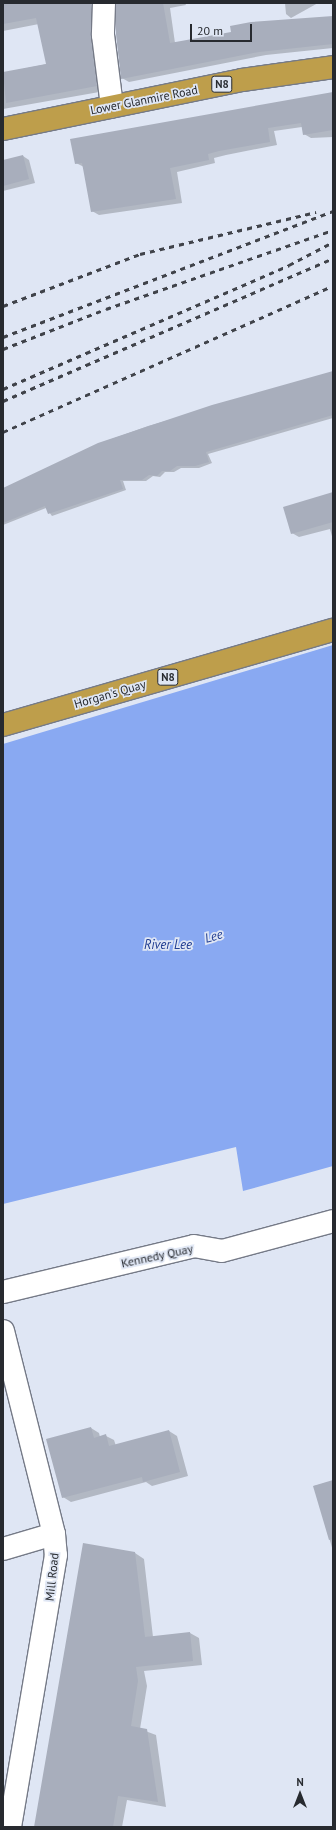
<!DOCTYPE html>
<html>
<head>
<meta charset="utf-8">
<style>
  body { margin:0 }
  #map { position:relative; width:336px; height:1830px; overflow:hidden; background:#dfe6f4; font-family:"PT Sans",sans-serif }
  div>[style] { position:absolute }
  .water>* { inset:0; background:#89a9f2 }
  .shadow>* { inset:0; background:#0003 }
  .building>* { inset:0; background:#a8aebc }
  .roads { filter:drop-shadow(1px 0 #757a87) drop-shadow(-1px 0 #757a87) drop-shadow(0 1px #757a87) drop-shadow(0 -1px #757a87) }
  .minor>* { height:22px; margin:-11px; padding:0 11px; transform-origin:11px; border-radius:11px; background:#fff }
  .trunk>* { height:22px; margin:-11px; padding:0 11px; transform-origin:11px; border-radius:11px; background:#be9e4b }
  .rail>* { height:3px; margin-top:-1.5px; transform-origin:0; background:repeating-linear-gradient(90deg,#40434a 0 5px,transparent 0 10px) }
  span { translate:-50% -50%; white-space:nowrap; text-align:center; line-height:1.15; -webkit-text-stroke:3.5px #dfe6f4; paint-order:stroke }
  .shield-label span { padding:1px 3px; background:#dfe6f4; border:1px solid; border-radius:3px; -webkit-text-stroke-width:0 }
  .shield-label { font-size:11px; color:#272a2f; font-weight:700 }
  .street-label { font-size:12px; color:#272a2f }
  .water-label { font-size:13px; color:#213e92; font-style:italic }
  .frame { position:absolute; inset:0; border:4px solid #272a2f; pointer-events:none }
  .north { position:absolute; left:280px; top:1774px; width:40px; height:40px; -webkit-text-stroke:3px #dfe6f4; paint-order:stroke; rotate:0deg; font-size:11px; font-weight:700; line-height:16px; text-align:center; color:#272a2f }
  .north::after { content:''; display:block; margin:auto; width:14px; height:18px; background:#272a2f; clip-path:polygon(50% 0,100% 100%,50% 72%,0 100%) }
  .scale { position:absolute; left:190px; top:24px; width:62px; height:18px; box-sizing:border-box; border:2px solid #272a2f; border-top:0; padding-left:5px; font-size:12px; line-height:14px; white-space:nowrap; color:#272a2f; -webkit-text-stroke:3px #dfe6f4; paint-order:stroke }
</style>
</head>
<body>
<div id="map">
  <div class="water">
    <div style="clip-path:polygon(333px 645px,333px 1166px,243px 1191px,236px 1147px,3px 1204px,3px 744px)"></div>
  </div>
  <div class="shadow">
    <div style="clip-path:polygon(3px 3px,102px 3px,105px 91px,3px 109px,3px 73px,47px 64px,39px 24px,3px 31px)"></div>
    <div style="clip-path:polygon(117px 3px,185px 3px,186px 5px,170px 8px,175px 43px,333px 17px,333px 48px,266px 55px,129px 82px,122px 78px)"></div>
    <div style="clip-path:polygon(285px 3px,318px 3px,291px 18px,286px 14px)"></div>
    <div style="clip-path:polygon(333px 94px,333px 137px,311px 138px,304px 134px,302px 127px,274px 131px,277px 145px,226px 155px,214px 158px,215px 163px,177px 172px,182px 203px,99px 215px,92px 211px,84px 167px,76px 163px)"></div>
    <div style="clip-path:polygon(23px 156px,29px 160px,35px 183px,3px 191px,3px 162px)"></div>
    <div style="clip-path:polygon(333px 373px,333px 418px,208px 454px,212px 463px,199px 468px,181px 468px,174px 472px,165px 472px,160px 477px,153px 476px,146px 481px,123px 481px,126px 490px,52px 516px,46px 508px,3px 525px,3px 489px,98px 444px,148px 426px)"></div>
    <div style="clip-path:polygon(333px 493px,333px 540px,330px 529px,299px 537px,292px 533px)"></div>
    <div style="clip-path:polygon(91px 1428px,99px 1433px,100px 1437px,106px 1436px,114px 1440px,116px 1446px,169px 1431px,177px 1436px,188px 1476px,152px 1486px,146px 1482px,71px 1502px,63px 1497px)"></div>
    <div style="clip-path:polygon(333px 1481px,333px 1551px,314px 1486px)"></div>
    <div style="clip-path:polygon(135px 1553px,144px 1559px,153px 1637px,190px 1633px,199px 1638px,202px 1665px,144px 1671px,147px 1686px,140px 1729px,156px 1735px,166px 1807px,127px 1800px,122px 1827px,35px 1827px)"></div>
  </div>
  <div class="building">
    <div style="clip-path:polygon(3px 3px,91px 3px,91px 36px,97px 86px,6px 103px,3px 72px,46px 64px,36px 18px,3px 24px)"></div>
    <div style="clip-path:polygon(116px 3px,163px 3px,170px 43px,231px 32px,230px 26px,251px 22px,333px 16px,333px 44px,259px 52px,121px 79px,116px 34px)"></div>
    <div style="clip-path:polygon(333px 92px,333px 130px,303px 135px,301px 123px,268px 128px,270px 142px,219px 151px,208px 154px,209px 160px,170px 168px,176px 199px,91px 212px,82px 163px,75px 164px,70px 139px)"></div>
    <div style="clip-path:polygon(23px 155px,29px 179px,3px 186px,3px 160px)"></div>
    <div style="clip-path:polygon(333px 371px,333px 415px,206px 452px,209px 462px,195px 466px,177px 466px,170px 471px,162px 471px,157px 476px,149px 475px,142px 480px,120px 480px,123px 489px,48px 514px,45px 506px,3px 523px,3px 488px,98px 443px,212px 405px)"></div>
    <div style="clip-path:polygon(333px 492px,333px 522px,291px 534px,283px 507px)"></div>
    <div style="clip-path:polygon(91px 1427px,94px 1438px,106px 1434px,109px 1446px,169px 1430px,180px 1472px,143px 1482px,142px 1477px,62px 1498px,46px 1439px)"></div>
    <div style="clip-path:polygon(333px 1480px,333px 1539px,329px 1540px,313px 1486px)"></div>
    <div style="clip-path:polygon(83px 1543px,135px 1552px,145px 1637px,190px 1632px,193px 1661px,136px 1667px,138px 1681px,131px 1726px,147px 1729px,158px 1802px,118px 1796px,113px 1827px,34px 1827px)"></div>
  </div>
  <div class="roads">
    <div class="minor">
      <div style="left:104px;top:3px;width:32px;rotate:92deg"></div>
      <div style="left:103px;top:35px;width:72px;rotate:82.8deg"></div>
      <div style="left:3px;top:1292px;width:196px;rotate:-13.5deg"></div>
      <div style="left:194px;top:1246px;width:28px;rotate:10deg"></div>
      <div style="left:222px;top:1251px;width:115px;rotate:-15.1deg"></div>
      <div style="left:3px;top:1331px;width:209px;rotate:75.9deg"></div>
      <div style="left:54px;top:1534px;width:21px;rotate:85deg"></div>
      <div style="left:56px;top:1555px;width:276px;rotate:99.6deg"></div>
      <div style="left:3px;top:1549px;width:53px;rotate:-16.4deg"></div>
    </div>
    <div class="trunk">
      <div style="left:3px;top:129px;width:244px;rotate:-11.6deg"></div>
      <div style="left:242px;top:80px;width:92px;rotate:-8.1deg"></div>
      <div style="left:3px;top:725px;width:343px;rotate:-16.1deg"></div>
    </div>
  </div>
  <div class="rail">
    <div style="left:3px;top:306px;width:147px;rotate:-20.8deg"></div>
    <div style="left:140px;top:254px;width:181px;rotate:-13.4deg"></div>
    <div style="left:3px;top:337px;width:353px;rotate:-20.9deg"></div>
    <div style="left:3px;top:349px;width:110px;rotate:-21.2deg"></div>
    <div style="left:106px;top:309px;width:240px;rotate:-19.2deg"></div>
    <div style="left:3px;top:389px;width:312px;rotate:-23.4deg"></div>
    <div style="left:289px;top:265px;width:50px;rotate:-27.6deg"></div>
    <div style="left:3px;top:401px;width:360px;rotate:-23.4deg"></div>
    <div style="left:3px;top:432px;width:361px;rotate:-23.9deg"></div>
  </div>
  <div class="shield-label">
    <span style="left:222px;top:84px">N8</span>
    <span style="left:168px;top:677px">N8</span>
  </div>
  <div class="street-label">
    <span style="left:144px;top:100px;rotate:-11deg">Lower Glanmire Road</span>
    <span style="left:110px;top:694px;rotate:-16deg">Horgan's Quay</span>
    <span style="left:157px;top:1256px;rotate:-12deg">Kennedy Quay</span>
    <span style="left:52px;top:1577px;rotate:-84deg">Mill Road</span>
  </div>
  <div class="water-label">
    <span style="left:214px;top:937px;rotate:-16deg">Lee</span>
    <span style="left:168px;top:945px">River Lee</span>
  </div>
  <div class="frame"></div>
  <div class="north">N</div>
  <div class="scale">20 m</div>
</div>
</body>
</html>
